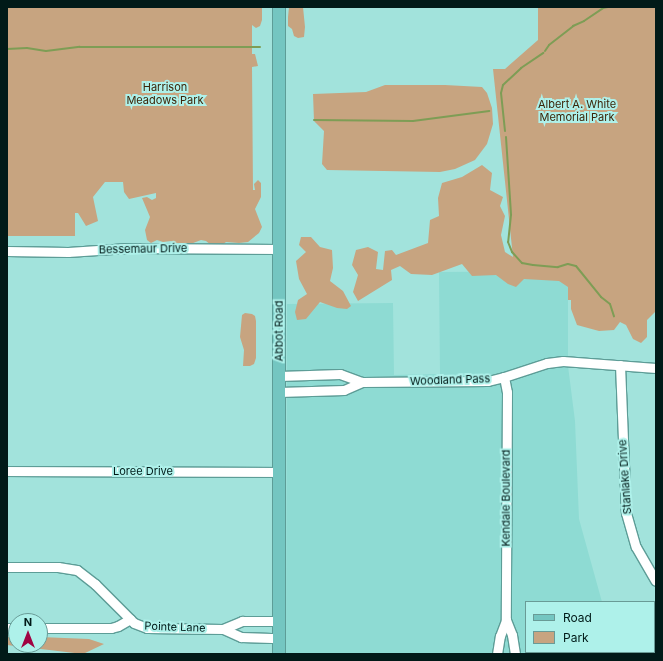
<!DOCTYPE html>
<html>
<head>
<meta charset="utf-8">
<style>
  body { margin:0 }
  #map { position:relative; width:663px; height:661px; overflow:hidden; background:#a2e3dc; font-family:Inter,sans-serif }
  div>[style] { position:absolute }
  .built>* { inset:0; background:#8edbd3 }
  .green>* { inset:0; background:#c7a480 }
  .stream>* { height:2px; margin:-1px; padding:0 1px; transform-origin:1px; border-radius:1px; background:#7e9d55 }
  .roads { filter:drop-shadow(1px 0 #5d9d97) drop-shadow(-1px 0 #5d9d97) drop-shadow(0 1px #5d9d97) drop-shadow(0 -1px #5d9d97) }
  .minor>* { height:9px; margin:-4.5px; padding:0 4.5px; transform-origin:4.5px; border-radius:4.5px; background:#fff }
  .major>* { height:12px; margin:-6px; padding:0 6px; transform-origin:6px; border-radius:6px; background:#74c6c1 }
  span { translate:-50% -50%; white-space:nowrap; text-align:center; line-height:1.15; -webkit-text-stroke:4px #aef1ea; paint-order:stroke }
  .park-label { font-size:11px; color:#3c2509 }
  .street-label { font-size:11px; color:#011a18 }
  .frame { position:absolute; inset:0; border:8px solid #011a18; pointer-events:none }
  .legend { position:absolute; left:525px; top:601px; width:130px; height:52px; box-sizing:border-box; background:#aef1ea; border:1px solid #699b96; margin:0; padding:5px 7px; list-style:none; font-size:12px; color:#011a18 }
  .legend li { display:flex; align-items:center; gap:8px; height:20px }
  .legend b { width:20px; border:1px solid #699b96 }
  .north { position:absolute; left:8px; top:613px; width:40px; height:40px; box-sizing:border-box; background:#aef1ea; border:1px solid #699b96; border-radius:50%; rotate:0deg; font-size:11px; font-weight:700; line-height:16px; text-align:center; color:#011a18 }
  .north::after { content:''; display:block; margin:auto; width:14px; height:18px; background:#a00443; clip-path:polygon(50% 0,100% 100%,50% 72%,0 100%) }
</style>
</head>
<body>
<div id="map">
  <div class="built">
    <div style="clip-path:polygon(568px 271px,568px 366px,575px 421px,579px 519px,602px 602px,526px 602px,526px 652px,615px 652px,616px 654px,286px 654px,287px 304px,393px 303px,394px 375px,440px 374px,439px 272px)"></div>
  </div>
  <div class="green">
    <div style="clip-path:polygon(7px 7px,262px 7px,262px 20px,260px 26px,256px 28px,252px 25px,252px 54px,255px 54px,258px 66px,252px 67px,253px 190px,255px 190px,254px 184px,258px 180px,261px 183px,261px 197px,255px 209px,262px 227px,259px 233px,248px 242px,239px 243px,226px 242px,222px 245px,211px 245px,206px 241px,201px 240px,188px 245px,178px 245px,171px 241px,163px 242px,157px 240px,151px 243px,147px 240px,145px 230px,150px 217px,142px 198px,147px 197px,152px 200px,156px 198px,156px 193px,129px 199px,124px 192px,123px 182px,105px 182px,93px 197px,98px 221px,86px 226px,78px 213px,75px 213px,75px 236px,7px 236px)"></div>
    <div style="clip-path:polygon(289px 7px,303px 7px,305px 27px,304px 37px,298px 38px,294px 36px,292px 29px,288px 26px,288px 17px)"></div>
    <div style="clip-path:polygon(538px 7px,656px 7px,656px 311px,647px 320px,647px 337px,641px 343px,633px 339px,626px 325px,620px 322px,614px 330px,599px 331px,577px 325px,571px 309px,571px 300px,568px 300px,568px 287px,559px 281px,524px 279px,516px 287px,508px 284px,496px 275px,472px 276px,462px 264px,432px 275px,411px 274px,400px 266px,391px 270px,392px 280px,358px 301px,353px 292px,358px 275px,352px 265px,356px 250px,368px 247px,378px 252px,376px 269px,383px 270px,385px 251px,392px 250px,396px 255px,428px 243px,430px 220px,439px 216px,438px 198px,442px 183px,462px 177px,482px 165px,492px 173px,490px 190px,503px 197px,500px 206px,505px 216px,501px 235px,505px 252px,513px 257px,493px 69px,505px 69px,538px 40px)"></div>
    <div style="clip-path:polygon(385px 85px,445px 85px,482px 87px,487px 93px,492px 108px,493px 124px,487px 144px,475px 160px,455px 169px,440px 172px,327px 170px,322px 164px,324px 131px,314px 121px,313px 94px,366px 92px)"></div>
    <div style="clip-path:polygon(301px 237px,311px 237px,320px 247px,332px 250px,333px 268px,330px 281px,343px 291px,351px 306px,347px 309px,337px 308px,320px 302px,306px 319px,297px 320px,295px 312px,298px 300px,307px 294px,299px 279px,296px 261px,306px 252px,299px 245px)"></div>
    <div style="clip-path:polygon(245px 313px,252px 314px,255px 316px,256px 321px,256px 358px,254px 364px,250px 366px,243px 366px,244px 350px,240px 337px,242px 315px)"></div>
    <div style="clip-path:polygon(7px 637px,16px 637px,16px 645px,40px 645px,40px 637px,89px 639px,104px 644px,83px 654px,7px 645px)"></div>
  </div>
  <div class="stream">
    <div style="left:7px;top:49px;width:20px;rotate:-3deg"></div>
    <div style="left:27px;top:48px;width:19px;rotate:9deg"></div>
    <div style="left:46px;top:51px;width:34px;rotate:-7deg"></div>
    <div style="left:80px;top:47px;width:180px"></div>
    <div style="left:545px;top:51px;width:7px;rotate:-56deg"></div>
    <div style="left:549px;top:45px;width:31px;rotate:-38deg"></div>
    <div style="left:573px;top:26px;width:12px;rotate:-24deg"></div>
    <div style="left:584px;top:21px;width:23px;rotate:-34deg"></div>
    <div style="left:603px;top:8px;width:5px;rotate:-11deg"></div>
    <div style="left:314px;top:120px;width:99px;rotate:0.6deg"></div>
    <div style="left:413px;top:121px;width:77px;rotate:-7.5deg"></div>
    <div style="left:505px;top:131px;width:38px;rotate:-96deg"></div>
    <div style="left:501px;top:93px;width:8px;rotate:-76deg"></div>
    <div style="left:503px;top:85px;width:25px;rotate:-43deg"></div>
    <div style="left:521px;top:68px;width:27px;rotate:-34deg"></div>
    <div style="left:506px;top:137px;width:78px;rotate:86.3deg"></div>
    <div style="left:511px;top:215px;width:27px;rotate:96deg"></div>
    <div style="left:508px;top:242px;width:11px;rotate:68deg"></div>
    <div style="left:512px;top:252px;width:15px;rotate:48deg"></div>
    <div style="left:522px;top:263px;width:11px;rotate:10deg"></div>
    <div style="left:533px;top:265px;width:25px;rotate:5deg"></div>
    <div style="left:558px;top:267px;width:10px;rotate:-17deg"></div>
    <div style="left:568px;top:264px;width:8px;rotate:14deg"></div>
    <div style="left:576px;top:266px;width:40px;rotate:51deg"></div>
    <div style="left:601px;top:297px;width:11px;rotate:38deg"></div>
    <div style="left:610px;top:304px;width:13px;rotate:72deg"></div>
  </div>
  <div class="roads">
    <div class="minor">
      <div style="left:7px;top:251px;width:61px;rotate:0.9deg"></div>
      <div style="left:68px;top:252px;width:60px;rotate:-3.8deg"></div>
      <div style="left:128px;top:248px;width:151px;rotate:0.4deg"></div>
      <div style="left:620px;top:365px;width:148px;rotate:87.7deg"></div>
      <div style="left:626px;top:513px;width:35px;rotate:74deg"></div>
      <div style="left:636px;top:547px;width:39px;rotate:60deg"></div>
      <div style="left:279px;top:376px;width:61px;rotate:-1.9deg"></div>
      <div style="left:340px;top:374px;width:23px;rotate:20deg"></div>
      <div style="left:362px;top:382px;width:126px;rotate:-0.5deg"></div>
      <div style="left:488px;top:381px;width:16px;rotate:-14deg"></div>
      <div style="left:504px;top:377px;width:45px;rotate:-18deg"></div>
      <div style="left:547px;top:363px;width:16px;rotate:-7deg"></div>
      <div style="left:563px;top:361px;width:93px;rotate:4.3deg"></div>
      <div style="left:504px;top:377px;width:15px;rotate:79deg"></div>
      <div style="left:507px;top:392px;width:228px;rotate:90.3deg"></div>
      <div style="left:506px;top:620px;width:16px;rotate:68deg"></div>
      <div style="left:512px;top:635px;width:19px;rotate:81deg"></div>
      <div style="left:279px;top:392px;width:65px;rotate:-1.8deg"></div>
      <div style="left:344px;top:390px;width:20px;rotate:-24deg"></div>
      <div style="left:7px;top:471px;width:272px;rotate:0.2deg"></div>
      <div style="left:7px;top:567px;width:51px"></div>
      <div style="left:58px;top:567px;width:19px;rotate:9deg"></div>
      <div style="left:77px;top:570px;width:23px;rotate:38deg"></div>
      <div style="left:95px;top:584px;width:55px;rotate:45deg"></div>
      <div style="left:134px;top:623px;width:14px;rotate:21deg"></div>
      <div style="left:147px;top:628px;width:76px;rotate:0.8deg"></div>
      <div style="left:223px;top:629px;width:21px;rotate:-23deg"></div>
      <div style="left:242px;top:621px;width:37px"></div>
      <div style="left:7px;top:628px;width:9px"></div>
      <div style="left:40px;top:628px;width:71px"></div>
      <div style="left:111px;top:628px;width:7px;rotate:-16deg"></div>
      <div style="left:118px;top:626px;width:14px;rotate:-30deg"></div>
      <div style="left:223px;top:629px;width:20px;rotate:24deg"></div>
      <div style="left:241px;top:637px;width:38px;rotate:2deg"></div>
      <div style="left:497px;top:654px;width:18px;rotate:-81deg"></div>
      <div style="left:500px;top:636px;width:17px;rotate:-69deg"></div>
    </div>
    <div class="major">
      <div style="left:279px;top:654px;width:647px;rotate:-90deg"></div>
    </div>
  </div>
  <div class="park-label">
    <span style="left:165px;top:94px">Harrison<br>Meadows Park</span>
    <span style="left:577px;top:111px">Albert A. White<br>Memorial Park</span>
  </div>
  <div class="street-label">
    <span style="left:143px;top:249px;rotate:-1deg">Bessemaur Drive</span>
    <span style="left:279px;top:331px;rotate:-90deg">Abbot Road</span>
    <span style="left:450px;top:380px;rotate:-2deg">Woodland Pass</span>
    <span style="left:143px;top:471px">Loree Drive</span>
    <span style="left:625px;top:477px;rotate:-94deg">Stanlake Drive</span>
    <span style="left:506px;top:498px;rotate:-90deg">Kendale Boulevard</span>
    <span style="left:175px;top:627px;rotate:2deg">Pointe Lane</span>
  </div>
  <div class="frame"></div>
  <ul class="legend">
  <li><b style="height:5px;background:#74c6c1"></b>Road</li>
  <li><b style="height:11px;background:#c7a480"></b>Park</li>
  </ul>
  <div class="north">N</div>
</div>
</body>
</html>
